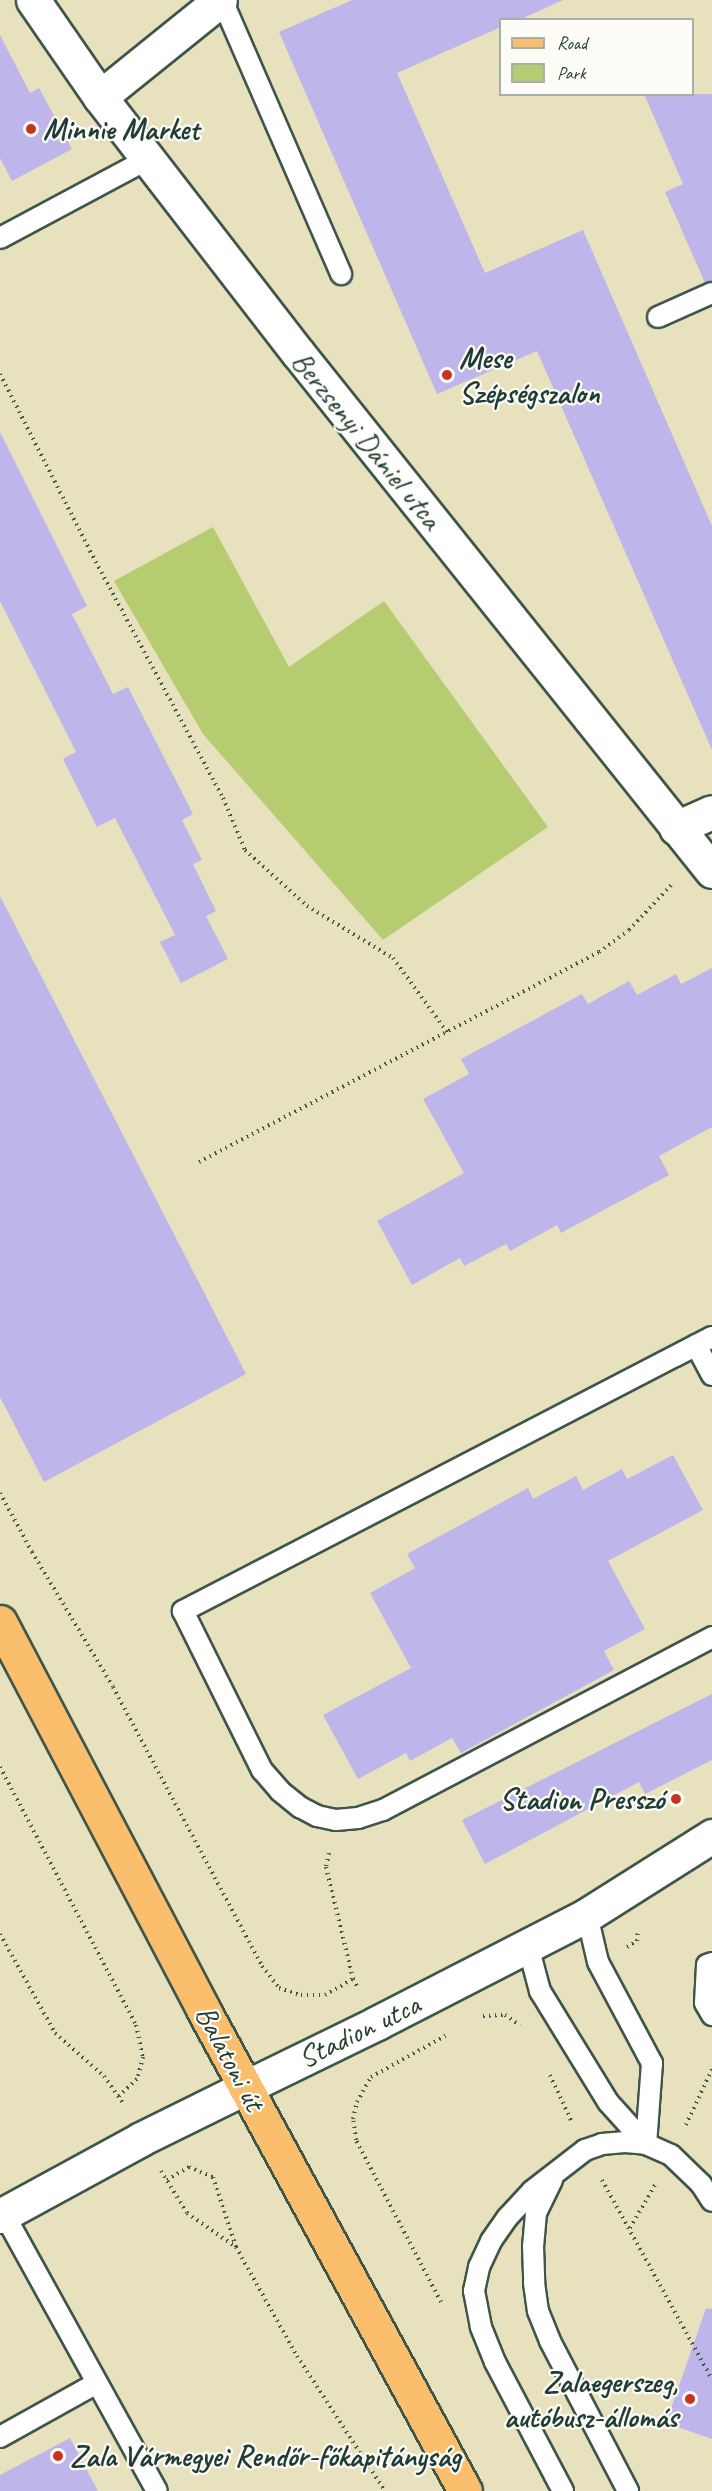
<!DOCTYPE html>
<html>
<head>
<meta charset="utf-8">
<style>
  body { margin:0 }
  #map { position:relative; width:712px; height:2491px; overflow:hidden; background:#e8e1be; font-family:Caveat,sans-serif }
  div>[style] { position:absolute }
  .green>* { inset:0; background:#b6cc71 }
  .building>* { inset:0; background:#beb6eb }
  .path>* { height:4px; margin-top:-2px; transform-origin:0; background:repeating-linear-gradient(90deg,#3d5649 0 1.5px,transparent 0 6px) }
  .roads { filter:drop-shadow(2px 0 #3d5649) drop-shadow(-2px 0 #3d5649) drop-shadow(0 2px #3d5649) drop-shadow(0 -2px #3d5649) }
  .service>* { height:20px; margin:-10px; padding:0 10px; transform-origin:10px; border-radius:10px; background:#fff }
  .minor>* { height:33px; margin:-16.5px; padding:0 16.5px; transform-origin:16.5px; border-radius:16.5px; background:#fff }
  .tertiary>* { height:33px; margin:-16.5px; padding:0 16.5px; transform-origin:16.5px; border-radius:16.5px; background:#fff }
  .primary>* { height:33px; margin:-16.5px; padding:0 16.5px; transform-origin:16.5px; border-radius:16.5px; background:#fabe6d }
  .dots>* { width:16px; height:16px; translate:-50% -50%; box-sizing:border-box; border:3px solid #fdfcf7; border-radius:50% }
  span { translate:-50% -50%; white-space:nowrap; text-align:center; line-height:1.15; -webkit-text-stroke:4.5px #fdfcf7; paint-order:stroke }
  .poi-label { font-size:30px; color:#1f3d34; font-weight:700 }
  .left { translate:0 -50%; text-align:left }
  .right { translate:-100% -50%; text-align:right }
  .street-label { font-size:30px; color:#1f3d34 }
  .legend { position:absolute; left:499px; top:18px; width:195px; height:78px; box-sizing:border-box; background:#fdfcf7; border:2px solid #a4b0a9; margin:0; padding:8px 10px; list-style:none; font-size:18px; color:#1f3d34 }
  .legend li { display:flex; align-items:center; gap:12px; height:30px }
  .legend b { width:30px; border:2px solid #a4b0a9 }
</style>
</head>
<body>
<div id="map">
  <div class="green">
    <div style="clip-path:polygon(213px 527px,289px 667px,384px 601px,548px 827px,383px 940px,203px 734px,114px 581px)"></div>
  </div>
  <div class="building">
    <div style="clip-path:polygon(352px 0,563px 0,519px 20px,501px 20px,501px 27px,397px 73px,485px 273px,583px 230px,712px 526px,712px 750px,537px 351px,437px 394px,279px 32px)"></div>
    <div style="clip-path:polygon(0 35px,30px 93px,39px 88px,72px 149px,12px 181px,0 158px)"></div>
    <div style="clip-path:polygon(644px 94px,712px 94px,712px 281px,705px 283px,665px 192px,683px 184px)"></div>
    <div style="clip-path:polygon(0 432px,87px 606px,72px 614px,113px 694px,128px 687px,193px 814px,182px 820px,202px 860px,193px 864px,216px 911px,206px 916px,228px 959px,181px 983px,160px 942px,175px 935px,115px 818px,97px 827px,63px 759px,76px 752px,0 601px)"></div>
    <div style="clip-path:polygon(0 896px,246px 1374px,44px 1482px,0 1397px)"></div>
    <div style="clip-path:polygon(712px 968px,712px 1127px,659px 1156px,669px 1175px,561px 1233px,557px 1225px,510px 1251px,506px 1244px,464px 1266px,460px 1258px,412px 1285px,377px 1221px,464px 1173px,423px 1099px,469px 1074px,461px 1059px,582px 994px,588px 1004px,629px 981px,637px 995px,676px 974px,681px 984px)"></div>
    <div style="clip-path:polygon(673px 1455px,703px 1510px,608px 1561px,645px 1629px,604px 1651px,614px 1670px,461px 1753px,452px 1738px,410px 1761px,406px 1753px,358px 1779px,323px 1715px,411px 1668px,370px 1593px,415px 1568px,407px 1554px,528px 1488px,533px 1499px,576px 1476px,583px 1490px,622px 1469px,627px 1479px)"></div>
    <div style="clip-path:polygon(712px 1694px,712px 1760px,645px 1794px,639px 1782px,485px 1864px,462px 1820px)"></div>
    <div style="clip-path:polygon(706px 2308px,712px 2309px,712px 2439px,666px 2423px)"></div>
    <div style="clip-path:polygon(70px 2438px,98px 2491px,0 2491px,0 2475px)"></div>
  </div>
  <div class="path">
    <div style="left:0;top:374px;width:199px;rotate:63deg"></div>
    <div style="left:90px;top:551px;width:281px;rotate:61.7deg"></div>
    <div style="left:223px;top:798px;width:56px;rotate:67.1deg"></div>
    <div style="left:245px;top:850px;width:84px;rotate:42.1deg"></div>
    <div style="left:307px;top:906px;width:100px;rotate:31.2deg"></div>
    <div style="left:393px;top:958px;width:92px;rotate:53.9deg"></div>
    <div style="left:199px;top:1162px;width:452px;rotate:-27.7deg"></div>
    <div style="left:599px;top:952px;width:37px;rotate:-36deg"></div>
    <div style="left:629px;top:930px;width:63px;rotate:-46.9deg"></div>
    <div style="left:0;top:1493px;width:67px;rotate:61.5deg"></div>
    <div style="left:32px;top:1552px;width:157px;rotate:59deg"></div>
    <div style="left:113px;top:1687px;width:316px;rotate:61.9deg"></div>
    <div style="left:262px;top:1966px;width:28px;rotate:52deg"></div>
    <div style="left:279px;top:1988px;width:23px;rotate:18deg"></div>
    <div style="left:301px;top:1995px;width:24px"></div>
    <div style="left:325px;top:1995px;width:32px;rotate:-30deg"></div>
    <div style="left:0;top:1767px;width:292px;rotate:62.2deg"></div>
    <div style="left:136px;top:2025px;width:33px;rotate:78deg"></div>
    <div style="left:143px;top:2057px;width:23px;rotate:105deg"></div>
    <div style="left:137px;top:2079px;width:25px;rotate:137deg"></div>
    <div style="left:329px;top:1853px;width:14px;rotate:102deg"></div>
    <div style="left:326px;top:1867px;width:115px;rotate:76.4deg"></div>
    <div style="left:353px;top:1979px;width:10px;rotate:61deg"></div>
    <div style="left:0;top:1934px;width:113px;rotate:60.9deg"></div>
    <div style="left:55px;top:2033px;width:65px;rotate:41.3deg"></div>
    <div style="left:104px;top:2076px;width:35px;rotate:55deg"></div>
    <div style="left:627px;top:1947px;width:12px;rotate:-31deg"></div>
    <div style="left:637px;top:1941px;width:10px;rotate:-84deg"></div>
    <div style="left:483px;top:2016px;width:22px;rotate:-3deg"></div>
    <div style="left:505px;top:2015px;width:18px;rotate:34deg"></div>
    <div style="left:550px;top:2075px;width:50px;rotate:65deg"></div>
    <div style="left:686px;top:2125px;width:62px;rotate:-65.1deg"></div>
    <div style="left:161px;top:2171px;width:49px;rotate:58.2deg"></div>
    <div style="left:187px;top:2213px;width:60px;rotate:34.8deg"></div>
    <div style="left:236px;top:2247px;width:125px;rotate:60.8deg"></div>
    <div style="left:297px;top:2356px;width:161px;rotate:56.9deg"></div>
    <div style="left:167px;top:2180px;width:26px;rotate:-31deg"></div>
    <div style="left:189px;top:2167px;width:26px;rotate:23deg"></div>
    <div style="left:213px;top:2177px;width:74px;rotate:71.8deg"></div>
    <div style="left:602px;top:2180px;width:227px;rotate:61.1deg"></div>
    <div style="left:630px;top:2228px;width:50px;rotate:-59.8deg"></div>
    <div style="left:441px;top:2302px;width:183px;rotate:-117.7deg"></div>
    <div style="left:356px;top:2140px;width:21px;rotate:-98deg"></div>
    <div style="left:353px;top:2119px;width:17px;rotate:-77deg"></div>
    <div style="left:357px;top:2102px;width:29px;rotate:-61deg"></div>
    <div style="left:371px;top:2077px;width:85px;rotate:-29deg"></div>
  </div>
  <div class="roads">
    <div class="service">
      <div style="left:222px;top:0;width:299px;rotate:66.5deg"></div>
      <div style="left:0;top:238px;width:168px;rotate:-28.1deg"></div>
      <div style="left:658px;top:317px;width:59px;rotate:-24deg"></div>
      <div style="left:712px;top:1337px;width:596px;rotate:152.62deg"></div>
      <div style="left:183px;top:1611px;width:178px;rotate:63.6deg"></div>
      <div style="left:262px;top:1770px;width:28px;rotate:49deg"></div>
      <div style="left:280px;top:1791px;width:26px;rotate:39deg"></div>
      <div style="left:300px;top:1807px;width:19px;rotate:28deg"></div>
      <div style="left:317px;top:1816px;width:19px;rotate:12deg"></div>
      <div style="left:336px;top:1820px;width:22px;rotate:-5deg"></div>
      <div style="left:358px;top:1818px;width:26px;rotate:-18deg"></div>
      <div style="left:383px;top:1810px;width:372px;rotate:-27.7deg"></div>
      <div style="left:696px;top:1345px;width:34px;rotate:62deg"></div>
      <div style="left:587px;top:1915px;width:48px;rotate:76.8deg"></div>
      <div style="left:598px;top:1962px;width:115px;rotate:61.9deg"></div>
      <div style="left:652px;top:2063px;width:81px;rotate:94.2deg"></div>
      <div style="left:528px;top:1946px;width:47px;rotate:75.1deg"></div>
      <div style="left:540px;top:1991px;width:130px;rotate:58.5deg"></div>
      <div style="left:608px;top:2102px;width:57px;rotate:47.9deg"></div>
      <div style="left:712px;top:1963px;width:5px;rotate:158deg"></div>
      <div style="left:707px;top:1965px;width:38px;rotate:93deg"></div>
      <div style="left:705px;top:2003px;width:14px;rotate:60deg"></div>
      <div style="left:552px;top:2180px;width:37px;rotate:116deg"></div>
      <div style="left:536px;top:2213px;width:33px;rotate:95deg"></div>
      <div style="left:533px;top:2246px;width:37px;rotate:88deg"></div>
      <div style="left:534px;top:2283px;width:28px;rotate:82deg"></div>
      <div style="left:538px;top:2311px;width:32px;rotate:68deg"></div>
      <div style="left:550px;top:2341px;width:169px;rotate:62.5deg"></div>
      <div style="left:4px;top:2214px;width:316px;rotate:61.1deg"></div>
      <div style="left:0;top:2437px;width:111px;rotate:-29.1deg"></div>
      <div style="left:563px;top:2491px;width:146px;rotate:-117.8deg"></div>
      <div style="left:495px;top:2362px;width:38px;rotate:-112deg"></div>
      <div style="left:481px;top:2327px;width:37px;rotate:-101deg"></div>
      <div style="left:474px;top:2291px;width:25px;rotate:-78deg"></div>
      <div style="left:479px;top:2267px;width:29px;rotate:-65deg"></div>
      <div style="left:491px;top:2241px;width:28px;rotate:-55deg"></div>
      <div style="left:507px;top:2218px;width:37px;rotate:-47deg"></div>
      <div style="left:532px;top:2191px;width:67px;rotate:-37.7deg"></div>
      <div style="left:585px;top:2150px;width:18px;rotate:-19deg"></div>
      <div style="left:602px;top:2144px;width:23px;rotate:-5deg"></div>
      <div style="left:625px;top:2142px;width:21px;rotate:5deg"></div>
      <div style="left:646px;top:2144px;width:27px;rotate:24deg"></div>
      <div style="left:671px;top:2155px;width:42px;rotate:44deg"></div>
      <div style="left:701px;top:2184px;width:20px;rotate:57deg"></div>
    </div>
    <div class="minor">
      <div style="left:33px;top:0;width:118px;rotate:55.4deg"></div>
      <div style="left:100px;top:97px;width:324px;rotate:52.3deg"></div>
      <div style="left:298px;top:353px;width:663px;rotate:51.37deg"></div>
      <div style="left:100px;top:97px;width:154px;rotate:-38.9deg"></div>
      <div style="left:676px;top:828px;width:39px;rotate:-24deg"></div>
      <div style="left:246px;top:2087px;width:146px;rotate:-26deg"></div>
      <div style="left:377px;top:2023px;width:236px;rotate:-27.2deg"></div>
      <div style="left:587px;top:1915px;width:148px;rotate:-32.3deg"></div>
    </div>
    <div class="tertiary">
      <div style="left:0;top:2216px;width:161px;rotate:-28.6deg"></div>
      <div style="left:141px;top:2139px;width:117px;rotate:-26.3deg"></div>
    </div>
    <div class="primary">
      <div style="left:0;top:1622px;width:439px;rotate:62.3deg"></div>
      <div style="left:204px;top:2011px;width:546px;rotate:61.46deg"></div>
    </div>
  </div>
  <div class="dots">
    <div style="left:31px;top:129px;background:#c8321e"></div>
    <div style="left:447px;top:375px;background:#c8321e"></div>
    <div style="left:676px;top:1799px;background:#c8321e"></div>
    <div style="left:690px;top:2399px;background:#c8321e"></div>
    <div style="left:58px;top:2456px;background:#c8321e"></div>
  </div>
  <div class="poi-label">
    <span class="left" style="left:43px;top:129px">Minnie Market</span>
    <span class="left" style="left:459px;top:375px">Mese<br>Szépségszalon</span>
    <span class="right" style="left:664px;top:1799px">Stadion Presszó</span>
    <span class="right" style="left:678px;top:2399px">Zalaegerszeg,<br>autóbusz-állomás</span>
    <span class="left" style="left:70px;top:2456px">Zala Vármegyei Rendőr-főkapitányság</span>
  </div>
  <div class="street-label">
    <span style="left:367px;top:440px;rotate:51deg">Berzsenyi Dániel utca</span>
    <span style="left:359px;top:2031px;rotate:-26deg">Stadion utca</span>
    <span style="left:230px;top:2058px;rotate:62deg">Balatoni út</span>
  </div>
  <ul class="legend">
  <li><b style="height:8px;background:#fabe6d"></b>Road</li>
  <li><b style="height:16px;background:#b6cc71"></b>Park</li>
  </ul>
</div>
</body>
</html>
